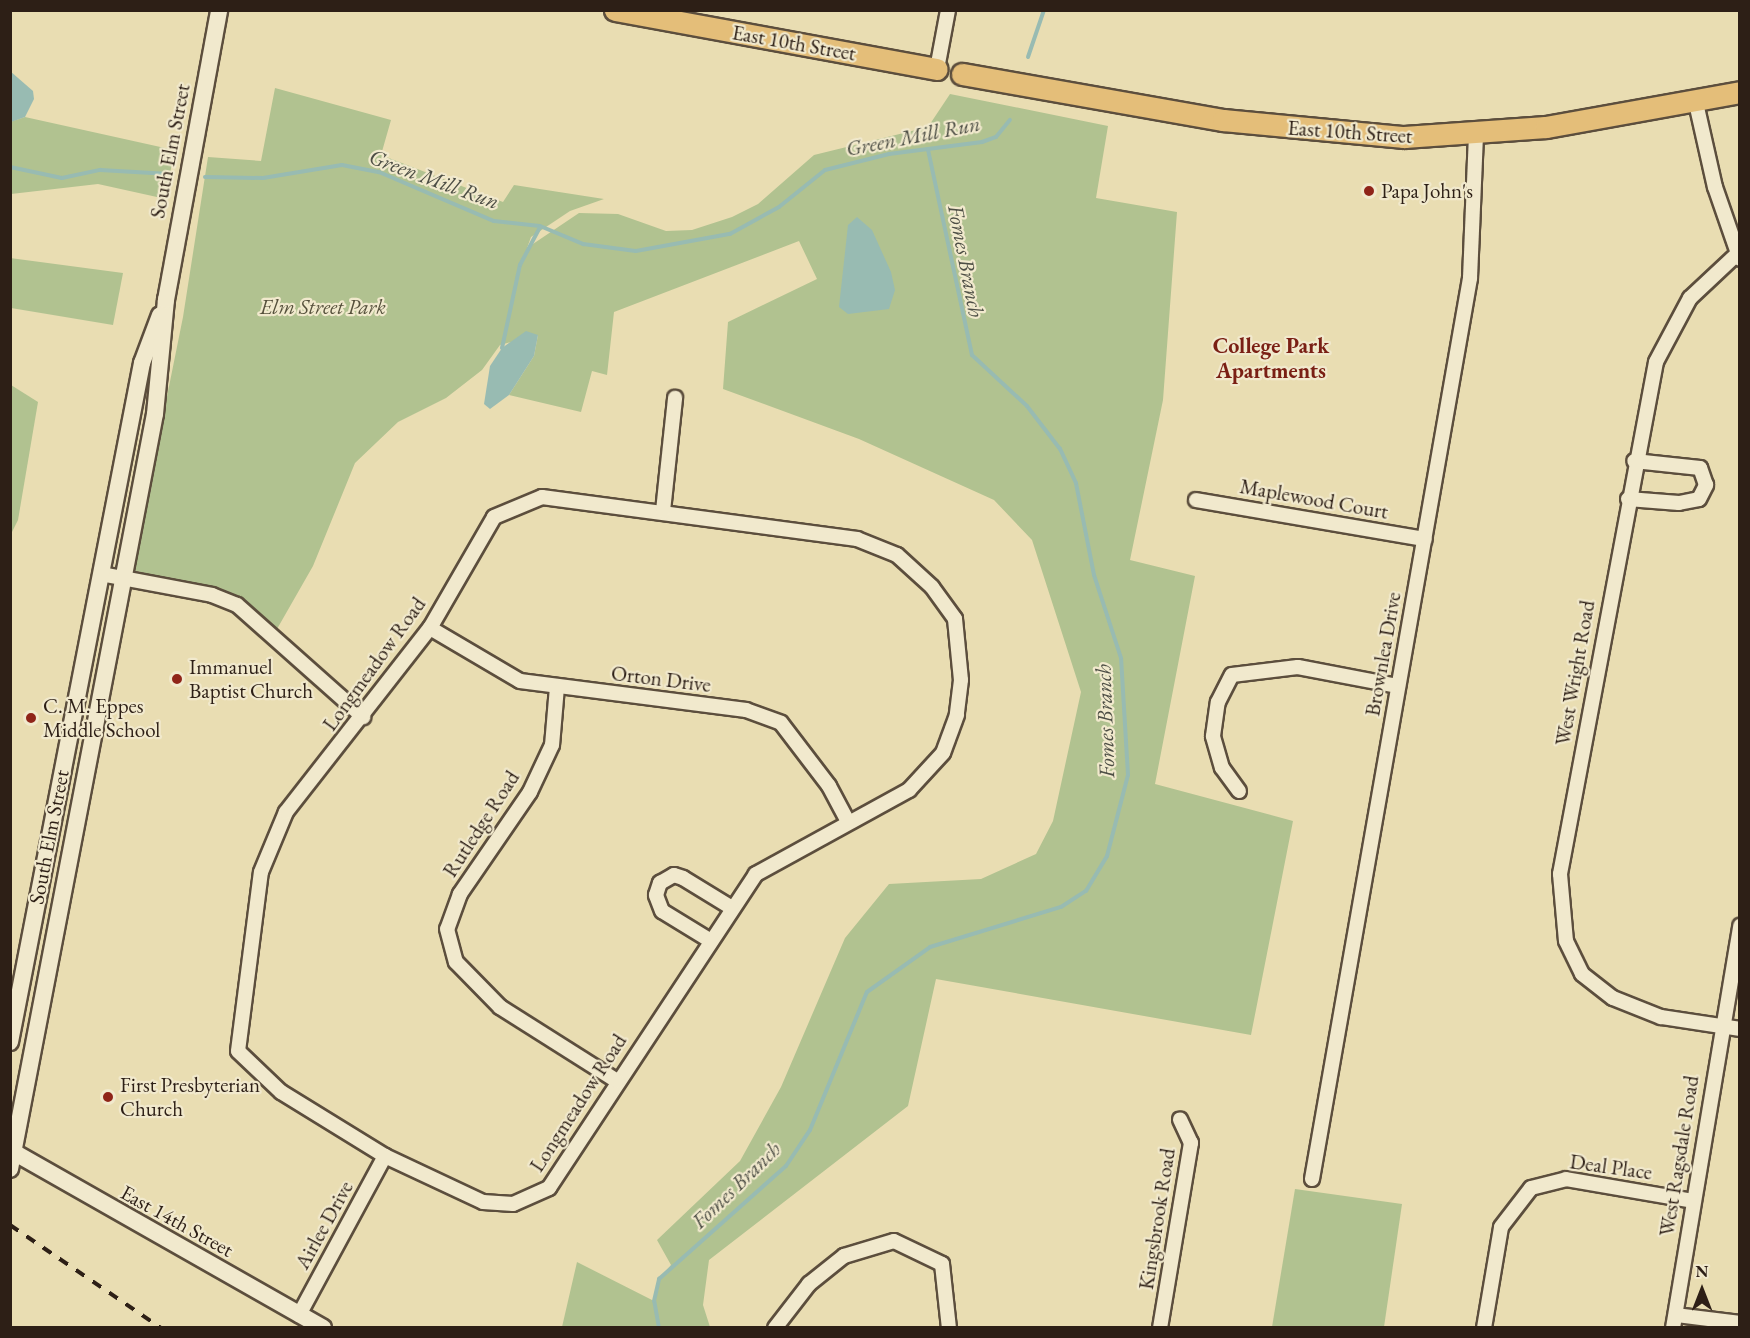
<!DOCTYPE html>
<html>
<head>
<meta charset="utf-8">
<style>
  body { margin:0 }
  #map { position:relative; width:1750px; height:1338px; overflow:hidden; background:#e9ddb2; font-family:"EB Garamond",serif }
  div>[style] { position:absolute }
  .green>* { inset:0; background:#b1c290 }
  .water>* { inset:0; background:#98bbb2 }
  .stream>* { height:4px; margin:-2px; padding:0 2px; transform-origin:2px; border-radius:2px; background:#98bbb2 }
  .roads { filter:drop-shadow(2px 0 #5c4e3d) drop-shadow(-2px 0 #5c4e3d) drop-shadow(0 2px #5c4e3d) drop-shadow(0 -2px #5c4e3d) }
  .minor>* { height:14px; margin:-7px; padding:0 7px; transform-origin:7px; border-radius:7px; background:#f1e9cd }
  .tertiary>* { height:16px; margin:-8px; padding:0 8px; transform-origin:8px; border-radius:8px; background:#f1e9cd }
  .primary>* { height:21px; margin:-10.5px; padding:0 10.5px; transform-origin:10.5px; border-radius:10.5px; background:#e4be79 }
  .rail>* { height:4px; margin-top:-2px; transform-origin:0; background:repeating-linear-gradient(90deg,#2d1f16 0 10px,transparent 0 20px) }
  .dots>* { width:16px; height:16px; translate:-50% -50%; box-sizing:border-box; border:3px solid #f1e9cd; border-radius:50% }
  span { translate:-50% -50%; white-space:nowrap; text-align:center; line-height:1.15; -webkit-text-stroke:4.5px #f1e9cd; paint-order:stroke }
  .street-label { font-size:21px; color:#2d1f16 }
  .poi-label { font-size:21px; color:#2d1f16 }
  .left { translate:0 -50%; text-align:left }
  .park-label { font-size:21px; color:#55503b; font-style:italic }
  .water-label { font-size:22px; color:#4d4e45; font-style:italic }
  .neighbourhood-label { font-size:22px; color:#7a1f14; font-weight:700 }
  .frame { position:absolute; inset:0; border:12px solid #2d1f16; pointer-events:none }
  .north { position:absolute; left:1672px; top:1260px; width:60px; height:60px; -webkit-text-stroke:4px #f1e9cd; paint-order:stroke; rotate:0deg; font-size:16px; font-weight:700; line-height:24px; text-align:center; color:#2d1f16 }
  .north::after { content:''; display:block; margin:auto; width:21px; height:27px; background:#2d1f16; clip-path:polygon(50% 0,100% 100%,50% 72%,0 100%) }
</style>
</head>
<body>
<div id="map">
  <div class="green">
    <div style="clip-path:polygon(275px 88px,391px 120px,381px 155px,503px 202px,514px 185px,604px 199px,570px 211px,531px 237px,527px 248px,579px 213px,618px 214px,666px 231px,692px 230px,732px 217px,758px 204px,814px 155px,928px 127px,950px 94px,1108px 126px,1096px 198px,1177px 212px,1163px 400px,1130px 560px,1195px 576px,1155px 784px,1293px 821px,1251px 1035px,936px 979px,908px 1106px,709px 1260px,703px 1305px,710px 1327px,562px 1327px,577px 1262px,654px 1301px,659px 1279px,671px 1265px,657px 1240px,740px 1161px,781px 1087px,845px 938px,889px 884px,981px 879px,1036px 854px,1053px 821px,1081px 692px,1032px 540px,994px 500px,859px 439px,723px 389px,728px 322px,817px 279px,799px 241px,614px 312px,607px 375px,592px 371px,581px 412px,509px 395px,534px 356px,538px 335px,500px 345px,482px 370px,446px 398px,398px 422px,355px 463px,313px 566px,277px 629px,224px 591px,132px 570px,183px 317px,208px 157px,261px 161px)"></div>
    <div style="clip-path:polygon(25px 117px,174px 150px,166px 199px,98px 184px,11px 194px,10px 122px)"></div>
    <div style="clip-path:polygon(10px 258px,123px 273px,113px 325px,11px 308px)"></div>
    <div style="clip-path:polygon(11px 385px,38px 402px,18px 520px,11px 534px)"></div>
    <div style="clip-path:polygon(1295px 1189px,1402px 1204px,1384px 1327px,1272px 1327px)"></div>
  </div>
  <div class="water">
    <div style="clip-path:polygon(10px 71px,33px 91px,34px 99px,25px 117px,11px 122px)"></div>
    <div style="clip-path:polygon(857px 217px,872px 230px,891px 272px,895px 290px,889px 309px,848px 314px,839px 307px,848px 225px)"></div>
    <div style="clip-path:polygon(526px 331px,538px 335px,534px 356px,509px 395px,490px 409px,484px 404px,490px 366px,502px 348px)"></div>
  </div>
  <div class="stream">
    <div style="left:1028px;top:57px;width:50px;rotate:-71.2deg"></div>
    <div style="left:10px;top:167px;width:53px;rotate:11.9deg"></div>
    <div style="left:62px;top:178px;width:39px;rotate:-12deg"></div>
    <div style="left:100px;top:170px;width:70px;rotate:3.3deg"></div>
    <div style="left:205px;top:177px;width:58px;rotate:1deg"></div>
    <div style="left:263px;top:178px;width:80px;rotate:-9.3deg"></div>
    <div style="left:342px;top:165px;width:38px;rotate:11deg"></div>
    <div style="left:379px;top:172px;width:125px;rotate:23.1deg"></div>
    <div style="left:494px;top:221px;width:46px;rotate:6.2deg"></div>
    <div style="left:540px;top:226px;width:47px;rotate:22.7deg"></div>
    <div style="left:583px;top:244px;width:53px;rotate:7.5deg"></div>
    <div style="left:636px;top:251px;width:96px;rotate:-10.3deg"></div>
    <div style="left:730px;top:234px;width:56px;rotate:-28.9deg"></div>
    <div style="left:779px;top:207px;width:59px;rotate:-38.8deg"></div>
    <div style="left:825px;top:170px;width:66px;rotate:-14deg"></div>
    <div style="left:889px;top:154px;width:94px;rotate:-7.4deg"></div>
    <div style="left:982px;top:142px;width:15px;rotate:-20deg"></div>
    <div style="left:996px;top:137px;width:22px;rotate:-51deg"></div>
    <div style="left:502px;top:348px;width:85px;rotate:-77.8deg"></div>
    <div style="left:520px;top:265px;width:43px;rotate:-62.2deg"></div>
    <div style="left:659px;top:1328px;width:27px;rotate:-100deg"></div>
    <div style="left:654px;top:1301px;width:23px;rotate:-77deg"></div>
    <div style="left:659px;top:1279px;width:170px;rotate:-41.7deg"></div>
    <div style="left:786px;top:1166px;width:43px;rotate:-56.3deg"></div>
    <div style="left:810px;top:1130px;width:149px;rotate:-67.6deg"></div>
    <div style="left:867px;top:992px;width:77px;rotate:-35.5deg"></div>
    <div style="left:930px;top:947px;width:137px;rotate:-17deg"></div>
    <div style="left:1061px;top:907px;width:30px;rotate:-33deg"></div>
    <div style="left:1086px;top:891px;width:41px;rotate:-59deg"></div>
    <div style="left:1107px;top:856px;width:84px;rotate:-75.5deg"></div>
    <div style="left:1128px;top:775px;width:117px;rotate:-93.4deg"></div>
    <div style="left:1121px;top:658px;width:87px;rotate:-108deg"></div>
    <div style="left:1094px;top:575px;width:94px;rotate:-101.1deg"></div>
    <div style="left:1076px;top:483px;width:38px;rotate:-115deg"></div>
    <div style="left:1060px;top:449px;width:54px;rotate:-127.5deg"></div>
    <div style="left:1027px;top:406px;width:75px;rotate:-137.2deg"></div>
    <div style="left:972px;top:355px;width:210px;rotate:-102.1deg"></div>
  </div>
  <div class="roads">
    <div class="minor">
      <div style="left:937px;top:69px;width:60px;rotate:-79.4deg"></div>
      <div style="left:1696px;top:103px;width:86px;rotate:77.3deg"></div>
      <div style="left:1715px;top:187px;width:76px;rotate:70.9deg"></div>
      <div style="left:1736px;top:255px;width:63px;rotate:136.9deg"></div>
      <div style="left:1690px;top:298px;width:72px;rotate:118deg"></div>
      <div style="left:1656px;top:362px;width:521px;rotate:100.62deg"></div>
      <div style="left:1560px;top:874px;width:67px;rotate:84.9deg"></div>
      <div style="left:1566px;top:941px;width:37px;rotate:64deg"></div>
      <div style="left:1582px;top:974px;width:39px;rotate:38deg"></div>
      <div style="left:1613px;top:998px;width:52px;rotate:21.6deg"></div>
      <div style="left:1661px;top:1017px;width:80px;rotate:8.6deg"></div>
      <div style="left:542px;top:497px;width:318px;rotate:7.6deg"></div>
      <div style="left:857px;top:539px;width:43px;rotate:21.8deg"></div>
      <div style="left:897px;top:555px;width:47px;rotate:42.4deg"></div>
      <div style="left:932px;top:587px;width:39px;rotate:54deg"></div>
      <div style="left:955px;top:619px;width:61px;rotate:84.4deg"></div>
      <div style="left:961px;top:680px;width:35px;rotate:97deg"></div>
      <div style="left:957px;top:715px;width:40px;rotate:110.2deg"></div>
      <div style="left:943px;top:753px;width:50px;rotate:132.6deg"></div>
      <div style="left:909px;top:790px;width:175px;rotate:151.2deg"></div>
      <div style="left:756px;top:874px;width:376px;rotate:123.4deg"></div>
      <div style="left:549px;top:1188px;width:39px;rotate:156deg"></div>
      <div style="left:513px;top:1204px;width:30px;rotate:-176deg"></div>
      <div style="left:483px;top:1202px;width:108px;rotate:-154.9deg"></div>
      <div style="left:385px;top:1156px;width:122px;rotate:-148.4deg"></div>
      <div style="left:281px;top:1092px;width:59px;rotate:-136.4deg"></div>
      <div style="left:238px;top:1051px;width:180px;rotate:-82.7deg"></div>
      <div style="left:261px;top:872px;width:65px;rotate:-67.4deg"></div>
      <div style="left:286px;top:812px;width:234px;rotate:-52deg"></div>
      <div style="left:430px;top:628px;width:128px;rotate:-60deg"></div>
      <div style="left:494px;top:517px;width:52px;rotate:-22.6deg"></div>
      <div style="left:1628px;top:499px;width:51px;rotate:4.5deg"></div>
      <div style="left:1679px;top:503px;width:20px;rotate:-11deg"></div>
      <div style="left:1699px;top:499px;width:16px;rotate:-63deg"></div>
      <div style="left:1706px;top:485px;width:18px;rotate:-109deg"></div>
      <div style="left:1700px;top:468px;width:66px;rotate:-173.9deg"></div>
      <div style="left:1196px;top:500px;width:232px;rotate:9.7deg"></div>
      <div style="left:663px;top:511px;width:114px;rotate:-83.9deg"></div>
      <div style="left:101px;top:574px;width:113px;rotate:10.7deg"></div>
      <div style="left:212px;top:595px;width:27px;rotate:22deg"></div>
      <div style="left:237px;top:605px;width:169px;rotate:41.6deg"></div>
      <div style="left:430px;top:628px;width:104px;rotate:30.5deg"></div>
      <div style="left:520px;top:681px;width:228px;rotate:7.3deg"></div>
      <div style="left:746px;top:710px;width:37px;rotate:20deg"></div>
      <div style="left:781px;top:723px;width:79px;rotate:52.7deg"></div>
      <div style="left:829px;top:786px;width:40px;rotate:62deg"></div>
      <div style="left:557px;top:687px;width:58px;rotate:94.9deg"></div>
      <div style="left:552px;top:745px;width:52px;rotate:115.1deg"></div>
      <div style="left:530px;top:792px;width:124px;rotate:124.5deg"></div>
      <div style="left:460px;top:894px;width:37px;rotate:110deg"></div>
      <div style="left:447px;top:929px;width:34px;rotate:75deg"></div>
      <div style="left:456px;top:962px;width:63px;rotate:45.6deg"></div>
      <div style="left:500px;top:1007px;width:138px;rotate:32.3deg"></div>
      <div style="left:1239px;top:791px;width:29px;rotate:-126deg"></div>
      <div style="left:1222px;top:768px;width:33px;rotate:-106deg"></div>
      <div style="left:1213px;top:736px;width:34px;rotate:-82deg"></div>
      <div style="left:1218px;top:702px;width:30px;rotate:-63deg"></div>
      <div style="left:1232px;top:675px;width:66px;rotate:-6.9deg"></div>
      <div style="left:1298px;top:667px;width:102px;rotate:10.8deg"></div>
      <div style="left:711px;top:941px;width:57px;rotate:-148.5deg"></div>
      <div style="left:662px;top:911px;width:17px;rotate:-111deg"></div>
      <div style="left:656px;top:895px;width:13px;rotate:-72deg"></div>
      <div style="left:660px;top:883px;width:16px;rotate:-30deg"></div>
      <div style="left:674px;top:875px;width:9px;rotate:18deg"></div>
      <div style="left:683px;top:878px;width:57px;rotate:31.5deg"></div>
      <div style="left:1312px;top:1179px;width:915px;rotate:-80.05deg"></div>
      <div style="left:1470px;top:278px;width:143px;rotate:-87.6deg"></div>
      <div style="left:299px;top:1315px;width:181px;rotate:-61.6deg"></div>
      <div style="left:1676px;top:1315px;width:64px;rotate:7.1deg"></div>
      <div style="left:775px;top:1328px;width:56px;rotate:-52.3deg"></div>
      <div style="left:809px;top:1284px;width:45px;rotate:-38.7deg"></div>
      <div style="left:844px;top:1256px;width:52px;rotate:-16.7deg"></div>
      <div style="left:894px;top:1241px;width:53px;rotate:25.6deg"></div>
      <div style="left:942px;top:1264px;width:64px;rotate:83.8deg"></div>
      <div style="left:1160px;top:1328px;width:188px;rotate:-80.5deg"></div>
      <div style="left:1191px;top:1143px;width:26px;rotate:-115deg"></div>
      <div style="left:1484px;top:1328px;width:102px;rotate:-80.4deg"></div>
      <div style="left:1501px;top:1227px;width:49px;rotate:-52.4deg"></div>
      <div style="left:1531px;top:1188px;width:36px;rotate:-14deg"></div>
      <div style="left:1566px;top:1179px;width:129px;rotate:9.8deg"></div>
      <div style="left:1673px;top:1328px;width:408px;rotate:-80.5deg"></div>
    </div>
    <div class="tertiary">
      <div style="left:10px;top:1042px;width:692px;rotate:-79deg"></div>
      <div style="left:142px;top:363px;width:51px;rotate:-69.4deg"></div>
      <div style="left:10px;top:1150px;width:360px;rotate:29.6deg"></div>
      <div style="left:10px;top:1169px;width:769px;rotate:-79.13deg"></div>
      <div style="left:155px;top:414px;width:115px;rotate:-84.5deg"></div>
      <div style="left:166px;top:300px;width:295px;rotate:-79.6deg"></div>
    </div>
    <div class="primary">
      <div style="left:615px;top:10px;width:327px;rotate:10.4deg"></div>
      <div style="left:962px;top:74px;width:265px;rotate:10deg"></div>
      <div style="left:1223px;top:120px;width:182px;rotate:5.4deg"></div>
      <div style="left:1404px;top:137px;width:142px;rotate:-4deg"></div>
      <div style="left:1546px;top:127px;width:197px;rotate:-10.2deg"></div>
    </div>
  </div>
  <div class="rail">
    <div style="left:10px;top:1225px;width:183px;rotate:34.3deg"></div>
  </div>
  <div class="dots">
    <div style="left:1369px;top:191px;background:#8f2418"></div>
    <div style="left:177px;top:679px;background:#8f2418"></div>
    <div style="left:31px;top:718px;background:#8f2418"></div>
    <div style="left:108px;top:1097px;background:#8f2418"></div>
  </div>
  <div class="street-label">
    <span style="left:794px;top:43px;rotate:10deg">East 10th Street</span>
    <span style="left:1350px;top:132px;rotate:4deg">East 10th Street</span>
    <span style="left:170px;top:151px;rotate:-79deg">South Elm Street</span>
    <span style="left:1314px;top:499px;rotate:10deg">Maplewood Court</span>
    <span style="left:1383px;top:654px;rotate:-80deg">Brownlea Drive</span>
    <span style="left:374px;top:664px;rotate:-54deg">Longmeadow Road</span>
    <span style="left:1575px;top:673px;rotate:-80deg">West Wright Road</span>
    <span style="left:661px;top:679px;rotate:7deg">Orton Drive</span>
    <span style="left:481px;top:824px;rotate:-57deg">Rutledge Road</span>
    <span style="left:49px;top:837px;rotate:-79deg">South Elm Street</span>
    <span style="left:578px;top:1103px;rotate:-57deg">Longmeadow Road</span>
    <span style="left:1679px;top:1156px;rotate:-81deg">West Ragsdale Road</span>
    <span style="left:1611px;top:1167px;rotate:8deg">Deal Place</span>
    <span style="left:1157px;top:1219px;rotate:-81deg">Kingsbrook Road</span>
    <span style="left:177px;top:1221px;rotate:29deg">East 14th Street</span>
    <span style="left:324px;top:1225px;rotate:-61deg">Airlee Drive</span>
  </div>
  <div class="poi-label">
    <span class="left" style="left:1381px;top:191px">Papa John's</span>
    <span class="left" style="left:189px;top:679px">Immanuel<br>Baptist Church</span>
    <span class="left" style="left:43px;top:718px">C. M. Eppes<br>Middle School</span>
    <span class="left" style="left:120px;top:1097px">First Presbyterian<br>Church</span>
  </div>
  <div class="park-label">
    <span style="left:323px;top:307px">Elm Street Park</span>
  </div>
  <div class="water-label">
    <span style="left:913px;top:136px;rotate:-11deg">Green Mill Run</span>
    <span style="left:434px;top:179px;rotate:20deg">Green Mill Run</span>
    <span style="left:966px;top:261px;rotate:79deg">Fomes Branch</span>
    <span style="left:1105px;top:721px;rotate:-92deg">Fomes Branch</span>
    <span style="left:736px;top:1185px;rotate:-44deg">Fomes Branch</span>
  </div>
  <div class="neighbourhood-label">
    <span style="left:1271px;top:358px">College Park<br>Apartments</span>
  </div>
  <div class="frame"></div>
  <div class="north">N</div>
</div>
</body>
</html>
